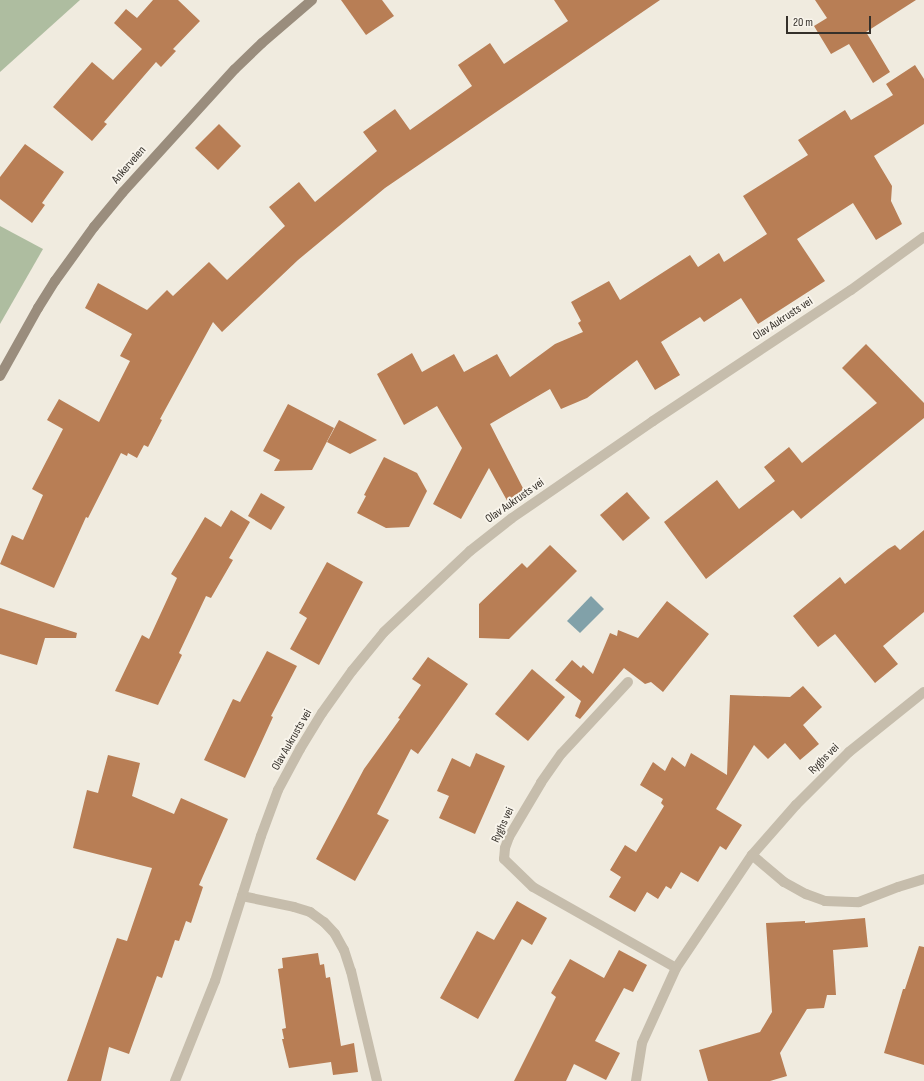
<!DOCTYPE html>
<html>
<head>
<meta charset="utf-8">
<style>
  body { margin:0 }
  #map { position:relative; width:924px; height:1081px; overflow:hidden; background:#f0ebdf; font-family:"Sofia Sans Condensed",sans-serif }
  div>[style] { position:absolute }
  .green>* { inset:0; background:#aebda0 }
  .water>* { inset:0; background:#81a1a9 }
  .building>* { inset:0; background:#b87e55 }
  .minor>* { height:10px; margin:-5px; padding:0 5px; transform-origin:5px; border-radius:5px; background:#c6bdac }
  .secondary>* { height:10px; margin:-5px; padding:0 5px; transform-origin:5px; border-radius:5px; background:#9a8d7d }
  span { translate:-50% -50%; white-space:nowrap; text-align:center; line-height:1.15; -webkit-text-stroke:4px #f8f4eb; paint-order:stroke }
  .street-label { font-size:12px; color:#35302a }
  .scale { position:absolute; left:786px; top:16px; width:85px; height:18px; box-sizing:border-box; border:2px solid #35302a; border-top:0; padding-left:5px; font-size:12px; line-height:14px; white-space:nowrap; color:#35302a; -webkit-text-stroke:3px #f8f4eb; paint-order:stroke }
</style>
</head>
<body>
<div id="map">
  <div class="green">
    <div style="clip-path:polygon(0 0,80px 0,0 72px)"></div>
    <div style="clip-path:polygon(0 226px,43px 249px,0 324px)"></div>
  </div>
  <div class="water">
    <div style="clip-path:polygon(591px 596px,604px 609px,580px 633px,567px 621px)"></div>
  </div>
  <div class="building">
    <div style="clip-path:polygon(153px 0,178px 0,200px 21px,173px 49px,176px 51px,161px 67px,156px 62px,104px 122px,107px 124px,92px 141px,53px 107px,92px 62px,113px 80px,142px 49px,114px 23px,126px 9px,137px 18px)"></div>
    <div style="clip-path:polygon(341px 0,382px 0,394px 16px,366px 35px)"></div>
    <div style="clip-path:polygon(554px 0,660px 0,385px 188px,298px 260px,222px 332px,213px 322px,160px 419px,162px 420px,148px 447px,144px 445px,137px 458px,128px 453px,127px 456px,121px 453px,88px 518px,86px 517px,54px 588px,0 564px,12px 535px,23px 540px,43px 495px,32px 489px,63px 429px,47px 420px,59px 399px,99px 422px,130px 361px,120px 356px,132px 334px,85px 308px,98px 283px,147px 310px,167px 290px,173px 296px,209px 262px,227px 280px,285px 226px,269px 207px,299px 182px,315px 202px,377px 151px,363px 132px,395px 109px,410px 130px,472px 86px,458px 65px,490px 43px,504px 64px,568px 21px)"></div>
    <div style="clip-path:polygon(815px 0,916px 0,866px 32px,890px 72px,873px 83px,849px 44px,831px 54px,814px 26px,827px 18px)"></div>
    <div style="clip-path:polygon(915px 65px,924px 79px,924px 124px,874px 156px,892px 186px,891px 201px,902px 224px,876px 240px,853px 203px,797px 239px,825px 281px,758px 324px,741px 298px,704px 322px,700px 317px,661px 342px,680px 375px,655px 390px,637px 360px,587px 398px,561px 409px,550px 389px,490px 424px,527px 496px,510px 506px,489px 468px,461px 519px,433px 504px,462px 448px,437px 406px,404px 425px,377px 374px,412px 353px,422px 372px,454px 354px,464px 372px,497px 354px,510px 377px,555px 344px,583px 332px,578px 323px,581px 321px,571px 302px,609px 281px,620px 300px,690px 255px,698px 267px,719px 253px,724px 262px,767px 234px,743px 196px,808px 155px,798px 140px,845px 110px,851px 120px,893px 95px,886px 84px)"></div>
    <div style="clip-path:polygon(219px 124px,241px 146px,218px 170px,195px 148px)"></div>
    <div style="clip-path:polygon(25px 144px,64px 172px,42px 203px,45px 205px,32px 223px,0 199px,0 177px)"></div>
    <div style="clip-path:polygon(866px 344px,924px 403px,924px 418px,801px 519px,793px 510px,706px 579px,664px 522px,717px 480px,739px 509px,775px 481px,764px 467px,789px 447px,802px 463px,877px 403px,842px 368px)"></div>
    <div style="clip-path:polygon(288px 404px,334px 428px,312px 470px,274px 471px,280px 460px,263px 451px)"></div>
    <div style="clip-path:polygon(339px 420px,377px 440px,350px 454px,327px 442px)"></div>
    <div style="clip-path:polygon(384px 457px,417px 473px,427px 491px,409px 527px,386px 528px,357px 513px,366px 496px,364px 495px)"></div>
    <div style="clip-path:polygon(627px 492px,650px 518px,623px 541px,600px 515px)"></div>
    <div style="clip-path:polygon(261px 493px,285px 507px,271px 530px,248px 516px)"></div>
    <div style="clip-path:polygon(231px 510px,250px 522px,229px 558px,233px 560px,211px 598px,206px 596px,179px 653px,182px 655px,158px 705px,115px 691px,142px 635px,149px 639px,177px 578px,171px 574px,205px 517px,221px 527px)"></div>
    <div style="clip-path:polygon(924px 530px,924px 612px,883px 646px,898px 664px,875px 683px,835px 634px,818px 647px,793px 616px,840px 577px,845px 584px,888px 549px,895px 545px,900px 550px)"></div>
    <div style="clip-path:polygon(550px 545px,577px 571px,509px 639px,479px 638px,479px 604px,522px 563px,527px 568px)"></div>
    <div style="clip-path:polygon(327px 562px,363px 582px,319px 665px,290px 649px,307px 618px,299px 613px)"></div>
    <div style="clip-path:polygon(667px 601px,709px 634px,663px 692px,651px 682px,645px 684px,624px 668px,580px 719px,575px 716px,581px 701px,555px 680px,572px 660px,581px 668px,583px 665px,593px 674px,610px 633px,617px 636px,618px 630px,638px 638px)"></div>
    <div style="clip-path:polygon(0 608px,77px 633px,76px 638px,45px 638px,37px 665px,0 654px)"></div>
    <div style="clip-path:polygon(267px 651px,297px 666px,271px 716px,273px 717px,245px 778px,204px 760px,233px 699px,240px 702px)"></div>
    <div style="clip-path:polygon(428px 657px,468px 684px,418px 754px,411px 749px,377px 814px,389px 820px,355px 881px,316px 859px,364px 769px,400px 719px,398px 718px,421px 685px,412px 679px)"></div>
    <div style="clip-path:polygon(532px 669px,565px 697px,528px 741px,495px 714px)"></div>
    <div style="clip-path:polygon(803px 686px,822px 707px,803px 725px,819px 744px,800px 760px,785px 743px,768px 759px,754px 745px,716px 809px,742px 825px,726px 850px,720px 846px,698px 882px,681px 872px,671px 889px,666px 886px,658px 899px,647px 892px,635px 912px,609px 897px,621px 877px,610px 870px,625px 845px,636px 852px,664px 806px,661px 803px,663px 799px,640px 785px,653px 762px,665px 771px,672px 757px,685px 767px,691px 753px,727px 775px,730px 695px,790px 697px)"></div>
    <div style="clip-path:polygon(476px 753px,505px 766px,475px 834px,439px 818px,449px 796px,437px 791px,452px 758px,470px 767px)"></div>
    <div style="clip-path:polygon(108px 755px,140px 763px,132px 796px,174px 814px,181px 798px,228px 819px,199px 885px,203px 887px,191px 923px,186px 921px,179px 941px,175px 940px,162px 978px,157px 976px,129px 1054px,109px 1047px,101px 1081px,67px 1081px,117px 938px,127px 941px,152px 868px,73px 848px,87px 790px,98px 793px)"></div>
    <div style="clip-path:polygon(517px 901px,547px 918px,532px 945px,522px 939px,478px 1019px,440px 998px,477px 931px,494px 940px)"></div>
    <div style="clip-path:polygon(865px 918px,868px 947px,833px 950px,836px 995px,827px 995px,824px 1008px,807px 1009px,780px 1053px,787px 1076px,770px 1081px,708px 1081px,699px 1050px,760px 1032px,772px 1012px,766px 923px,805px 921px,805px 923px)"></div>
    <div style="clip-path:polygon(919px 946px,924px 947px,924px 1065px,884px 1053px,903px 989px,905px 989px)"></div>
    <div style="clip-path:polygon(619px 950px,647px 965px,633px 992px,624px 988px,595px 1041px,620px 1053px,606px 1080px,574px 1064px,566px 1081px,514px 1081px,556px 997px,551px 993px,570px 959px,604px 978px)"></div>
    <div style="clip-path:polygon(318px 953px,320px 965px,324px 964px,326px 978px,330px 977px,341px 1046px,354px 1043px,358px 1072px,333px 1075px,331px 1062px,289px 1068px,282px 1039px,284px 1039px,282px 1029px,286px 1028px,278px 969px,283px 968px,282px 958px)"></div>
  </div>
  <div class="minor">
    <div style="left:628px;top:682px;width:98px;rotate:132.9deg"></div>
    <div style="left:561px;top:754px;width:35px;rotate:125deg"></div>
    <div style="left:541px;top:783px;width:63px;rotate:120.7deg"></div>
    <div style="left:509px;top:837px;width:12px;rotate:110deg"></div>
    <div style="left:505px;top:848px;width:11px;rotate:95deg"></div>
    <div style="left:504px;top:859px;width:40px;rotate:44deg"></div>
    <div style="left:533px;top:887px;width:164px;rotate:29.5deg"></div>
    <div style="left:752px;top:855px;width:42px;rotate:40.2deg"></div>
    <div style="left:784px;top:882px;width:25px;rotate:29deg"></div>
    <div style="left:806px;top:894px;width:20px;rotate:20deg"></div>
    <div style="left:825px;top:901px;width:34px;rotate:2deg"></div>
    <div style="left:859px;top:902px;width:42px;rotate:-21deg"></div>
    <div style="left:898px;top:887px;width:27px;rotate:-17deg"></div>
    <div style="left:242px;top:896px;width:53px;rotate:11.9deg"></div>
    <div style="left:294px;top:907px;width:17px;rotate:17deg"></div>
    <div style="left:310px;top:912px;width:17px;rotate:36deg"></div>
    <div style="left:324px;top:922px;width:16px;rotate:47deg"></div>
    <div style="left:335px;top:934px;width:18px;rotate:61deg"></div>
    <div style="left:344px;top:950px;width:22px;rotate:72deg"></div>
    <div style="left:351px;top:971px;width:113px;rotate:76.7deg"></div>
    <div style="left:175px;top:1081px;width:108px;rotate:-68.2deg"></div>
    <div style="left:215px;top:981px;width:152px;rotate:-72.4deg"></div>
    <div style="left:261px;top:836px;width:49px;rotate:-69.7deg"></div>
    <div style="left:278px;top:790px;width:47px;rotate:-61.8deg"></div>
    <div style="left:300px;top:749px;width:42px;rotate:-58.6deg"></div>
    <div style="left:322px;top:713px;width:52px;rotate:-54.5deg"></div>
    <div style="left:352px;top:671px;width:50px;rotate:-50.6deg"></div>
    <div style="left:384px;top:632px;width:118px;rotate:-43.3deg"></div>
    <div style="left:470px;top:551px;width:53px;rotate:-38.2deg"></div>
    <div style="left:512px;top:518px;width:171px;rotate:-34.5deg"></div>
    <div style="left:653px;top:421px;width:237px;rotate:-33.5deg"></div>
    <div style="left:851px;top:290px;width:90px;rotate:-36deg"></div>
    <div style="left:636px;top:1081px;width:38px;rotate:-81deg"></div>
    <div style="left:642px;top:1043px;width:82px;rotate:-65.6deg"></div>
    <div style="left:676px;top:968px;width:136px;rotate:-56.1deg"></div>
    <div style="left:752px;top:855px;width:67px;rotate:-48.7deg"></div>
    <div style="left:796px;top:805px;width:75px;rotate:-45deg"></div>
    <div style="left:849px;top:752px;width:96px;rotate:-38.7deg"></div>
  </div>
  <div class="secondary">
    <div style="left:0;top:376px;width:78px;rotate:-60.8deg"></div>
    <div style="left:38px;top:308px;width:32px;rotate:-58deg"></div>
    <div style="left:55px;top:281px;width:67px;rotate:-54.2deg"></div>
    <div style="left:94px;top:227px;width:45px;rotate:-50.4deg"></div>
    <div style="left:123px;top:192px;width:166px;rotate:-47.7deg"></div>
    <div style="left:235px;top:69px;width:37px;rotate:-44deg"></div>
    <div style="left:262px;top:43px;width:66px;rotate:-40.7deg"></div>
  </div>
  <div class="street-label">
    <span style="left:129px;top:165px;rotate:-49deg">Ankerveien</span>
    <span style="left:783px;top:319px;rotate:-33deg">Olav Aukrusts vei</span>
    <span style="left:515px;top:501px;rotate:-35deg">Olav Aukrusts vei</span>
    <span style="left:292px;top:740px;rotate:-60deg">Olav Aukrusts vei</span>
    <span style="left:824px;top:759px;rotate:-45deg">Ryghs vei</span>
    <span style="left:503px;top:825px;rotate:-65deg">Ryghs vei</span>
  </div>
  <div class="scale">20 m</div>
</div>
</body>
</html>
